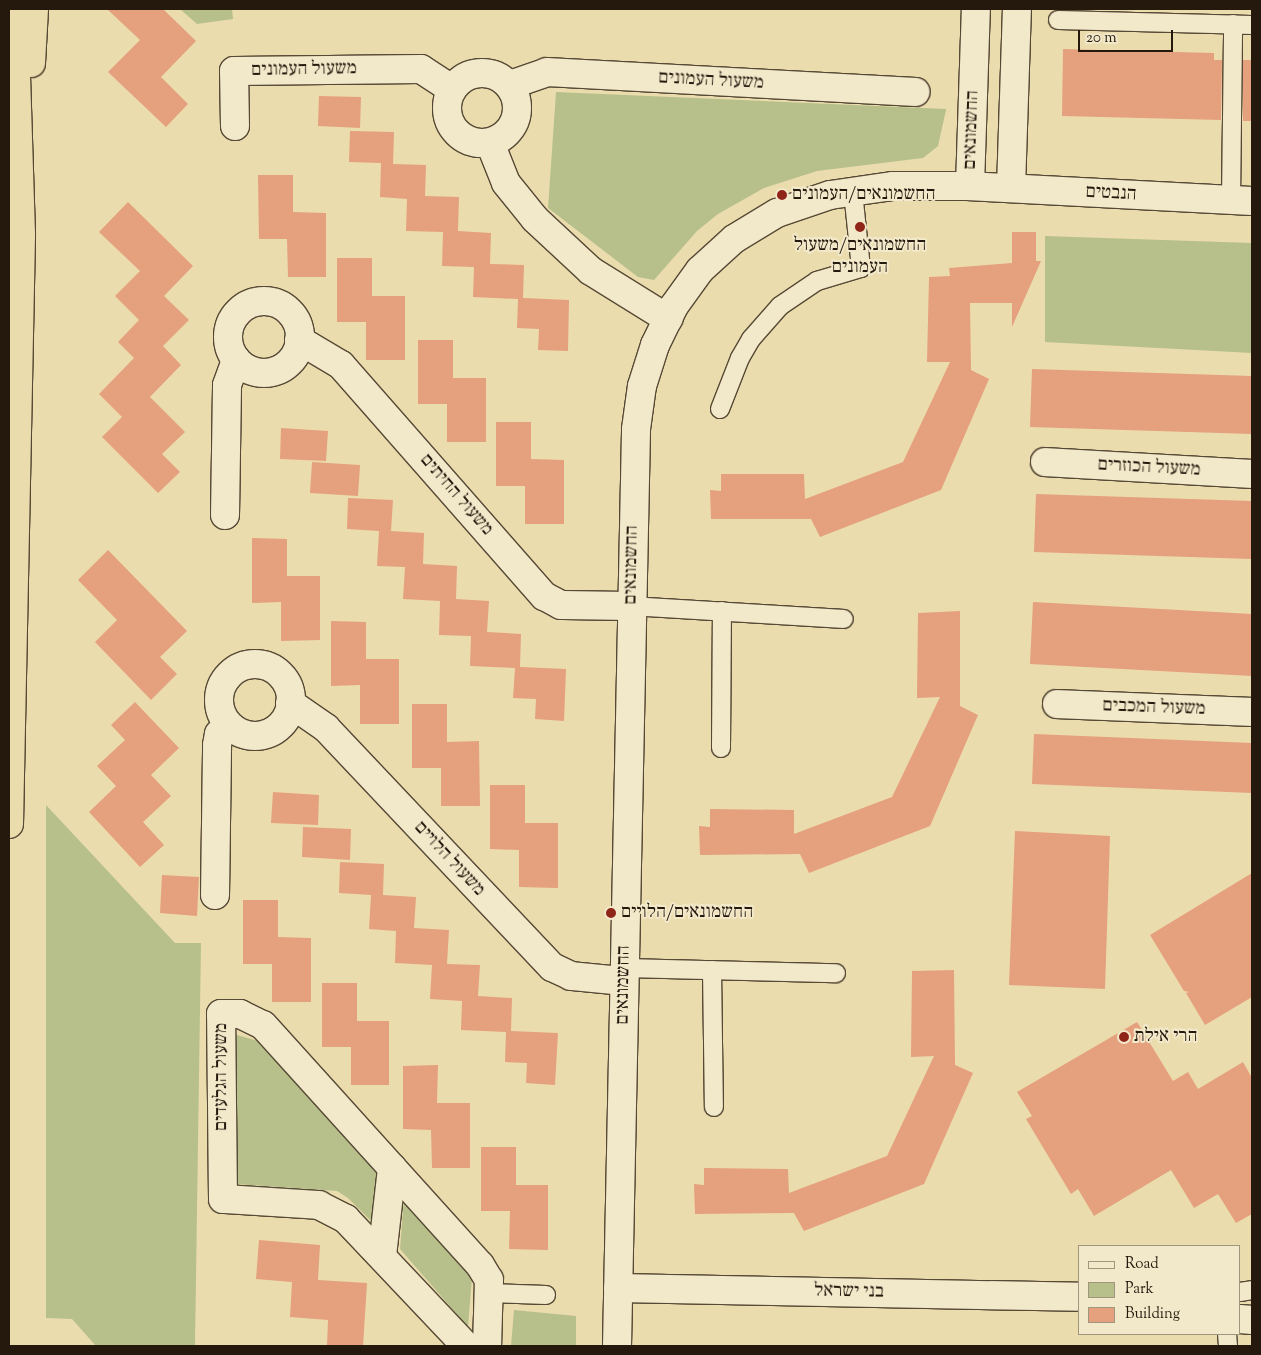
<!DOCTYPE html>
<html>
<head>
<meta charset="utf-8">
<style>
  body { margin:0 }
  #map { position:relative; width:1261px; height:1355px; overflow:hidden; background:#ebdcae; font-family:"Sorts Mill Goudy","Frank Ruhl Libre",serif }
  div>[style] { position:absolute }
  .green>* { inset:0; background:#b7c08a }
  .building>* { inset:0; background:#e5a07e }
  .roads { filter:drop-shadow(1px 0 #564935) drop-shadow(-1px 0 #564935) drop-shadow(0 1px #564935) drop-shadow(0 -1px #564935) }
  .lane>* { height:18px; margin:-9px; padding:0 9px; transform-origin:9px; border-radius:9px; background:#f2e8ca }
  .street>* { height:28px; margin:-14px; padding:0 14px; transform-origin:14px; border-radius:14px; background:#f2e8ca }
  .street>.ring { margin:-14px; padding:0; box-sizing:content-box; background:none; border:28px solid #f2e8ca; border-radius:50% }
  .highway>* { height:28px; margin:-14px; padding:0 14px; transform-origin:14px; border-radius:14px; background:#ebdcae }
  .dots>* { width:14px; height:14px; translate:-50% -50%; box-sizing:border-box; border:2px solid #f2e8ca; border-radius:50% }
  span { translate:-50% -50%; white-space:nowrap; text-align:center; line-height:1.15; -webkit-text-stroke:4px #f2e8ca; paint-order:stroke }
  .street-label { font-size:19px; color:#25180d }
  .poi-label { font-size:19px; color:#25180d }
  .left { translate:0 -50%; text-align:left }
  .frame { position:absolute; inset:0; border:10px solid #25180d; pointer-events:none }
  .legend { position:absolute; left:1078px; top:1245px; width:162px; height:90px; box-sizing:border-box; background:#f2e8ca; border:1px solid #a0957e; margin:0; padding:6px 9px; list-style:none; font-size:15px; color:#25180d }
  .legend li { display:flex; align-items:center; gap:10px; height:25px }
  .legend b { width:25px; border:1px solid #a0957e }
  .scale { position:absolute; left:1078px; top:30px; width:95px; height:22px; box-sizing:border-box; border:2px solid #25180d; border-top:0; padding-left:6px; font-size:15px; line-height:18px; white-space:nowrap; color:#25180d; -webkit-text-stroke:4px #f2e8ca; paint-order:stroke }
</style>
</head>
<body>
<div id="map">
  <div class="green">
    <div style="clip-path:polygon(180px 9px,232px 9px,233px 19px,197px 24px)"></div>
    <div style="clip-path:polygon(556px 92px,946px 109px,946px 110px,938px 146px,923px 158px,817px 171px,764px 188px,718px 214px,697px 231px,654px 280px,638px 277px,548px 208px)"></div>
    <div style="clip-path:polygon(1045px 236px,1252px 243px,1252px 353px,1045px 342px)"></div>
    <div style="clip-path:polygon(46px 805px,175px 943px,201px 943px,195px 1346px,96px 1346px,72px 1319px,46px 1318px)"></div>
    <div style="clip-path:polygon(233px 1034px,263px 1042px,378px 1172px,373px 1223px,348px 1198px,337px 1191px,236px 1184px)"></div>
    <div style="clip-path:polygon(404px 1197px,472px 1277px,468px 1327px,400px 1249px)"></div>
    <div style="clip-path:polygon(514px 1310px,576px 1316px,576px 1346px,511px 1346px)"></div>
  </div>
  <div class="building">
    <div style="clip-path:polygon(107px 9px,163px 9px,196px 41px,161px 77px,188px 104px,166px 127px,108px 72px,140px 40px)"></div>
    <div style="clip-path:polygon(1063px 49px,1214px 53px,1214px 60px,1222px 60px,1221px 120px,1062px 116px)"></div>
    <div style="clip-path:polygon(1243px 60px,1252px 60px,1252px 121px,1243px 121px)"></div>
    <div style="clip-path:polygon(319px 96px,361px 97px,360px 128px,318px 126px)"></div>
    <div style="clip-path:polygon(350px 131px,394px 132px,393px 164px,426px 165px,425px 196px,459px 197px,458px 231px,491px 233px,490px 264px,524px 265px,523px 298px,569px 300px,568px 351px,538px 350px,539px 329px,517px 328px,518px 299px,473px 297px,474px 267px,442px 266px,443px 232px,406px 231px,407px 199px,380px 197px,381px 163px,349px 162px)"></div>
    <div style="clip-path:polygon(258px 175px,293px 175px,293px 212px,326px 213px,326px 277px,288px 277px,287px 239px,259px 239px)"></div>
    <div style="clip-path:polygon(128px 202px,193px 266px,164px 296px,189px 320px,163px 346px,181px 365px,150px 397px,185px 432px,162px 454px,180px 472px,158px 493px,102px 437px,122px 417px,99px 394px,134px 358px,118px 342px,139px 320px,115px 296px,140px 271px,99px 232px)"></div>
    <div style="clip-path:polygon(1012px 232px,1036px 232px,1036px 261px,1041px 261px,1012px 327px,1012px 303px,970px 303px,971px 370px,989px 379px,941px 490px,820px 537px,811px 519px,711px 519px,710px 490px,721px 491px,721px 474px,804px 474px,805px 499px,903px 462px,950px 362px,927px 362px,929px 277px,950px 276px,949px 268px,1012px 263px)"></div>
    <div style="clip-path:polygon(337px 258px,372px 258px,372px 296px,405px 296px,405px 360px,366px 360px,366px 322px,337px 322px)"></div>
    <div style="clip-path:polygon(418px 340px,453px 340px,453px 378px,486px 378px,486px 442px,447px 442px,447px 404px,418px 404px)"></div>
    <div style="clip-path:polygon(1032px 369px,1252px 376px,1252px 434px,1030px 427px)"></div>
    <div style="clip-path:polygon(496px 422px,531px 422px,531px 459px,564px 460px,564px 524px,525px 524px,525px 486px,496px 486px)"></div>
    <div style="clip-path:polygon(281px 428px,328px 431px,326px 461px,280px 459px)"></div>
    <div style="clip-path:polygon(312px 462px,360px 465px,358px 496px,310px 493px)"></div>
    <div style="clip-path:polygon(1036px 494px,1252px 501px,1252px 559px,1034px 552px)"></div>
    <div style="clip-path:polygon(348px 498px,393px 500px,391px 531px,424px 533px,423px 564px,457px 566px,456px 599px,489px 601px,487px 632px,521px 634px,520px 667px,566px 669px,564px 721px,535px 719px,536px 699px,513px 698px,515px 668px,470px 666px,471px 636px,439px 635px,440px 601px,403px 599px,405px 567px,377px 566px,379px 531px,347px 529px)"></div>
    <div style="clip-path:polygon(252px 538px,287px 539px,287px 576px,320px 576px,320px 640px,281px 641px,281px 602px,252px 603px)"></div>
    <div style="clip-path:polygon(108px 550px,187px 631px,160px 657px,177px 674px,151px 700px,95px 642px,117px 620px,78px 580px)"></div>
    <div style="clip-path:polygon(1033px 602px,1252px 614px,1252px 676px,1030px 664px)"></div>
    <div style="clip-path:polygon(960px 611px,960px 706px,978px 715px,930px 826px,809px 873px,800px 854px,700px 855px,699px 826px,710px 827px,710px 809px,794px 810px,794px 834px,892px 797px,940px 697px,917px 698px,918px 613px)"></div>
    <div style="clip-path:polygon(331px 621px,366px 622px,366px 659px,399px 659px,399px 724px,360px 724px,360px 685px,331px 686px)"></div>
    <div style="clip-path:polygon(135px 702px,179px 748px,151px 775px,171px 796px,143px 822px,164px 845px,140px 867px,89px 812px,116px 786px,97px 766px,125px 740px,111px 725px)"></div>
    <div style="clip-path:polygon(412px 704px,447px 704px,447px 742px,479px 741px,480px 806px,441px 806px,441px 768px,412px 768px)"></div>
    <div style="clip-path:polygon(1034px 734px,1252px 743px,1252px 793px,1032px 784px)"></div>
    <div style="clip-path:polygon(490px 785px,525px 785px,525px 823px,558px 823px,558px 888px,519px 887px,519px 850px,490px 849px)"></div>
    <div style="clip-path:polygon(273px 792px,319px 795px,318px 825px,271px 823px)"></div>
    <div style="clip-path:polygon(303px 827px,351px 829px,350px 860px,302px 857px)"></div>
    <div style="clip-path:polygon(1015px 831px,1110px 836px,1105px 989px,1009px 985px)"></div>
    <div style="clip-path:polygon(340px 862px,384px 864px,383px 895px,416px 897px,414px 928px,449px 930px,447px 964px,480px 965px,478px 996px,512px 998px,511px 1031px,558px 1033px,555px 1085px,526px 1083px,527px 1063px,505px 1062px,506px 1032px,461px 1030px,462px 1001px,430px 999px,432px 965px,395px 963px,396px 931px,369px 929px,371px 895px,339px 893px)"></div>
    <div style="clip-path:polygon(1252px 873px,1252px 997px,1205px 1025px,1186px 993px,1189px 992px,1184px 991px,1150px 935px)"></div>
    <div style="clip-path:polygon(162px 875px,199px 877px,197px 916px,160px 913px)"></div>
    <div style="clip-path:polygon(243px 900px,278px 900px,278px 937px,311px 938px,311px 1002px,272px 1002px,272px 964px,243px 964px)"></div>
    <div style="clip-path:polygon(954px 970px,955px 1065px,973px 1073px,924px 1184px,804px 1231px,794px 1213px,695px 1214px,694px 1184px,704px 1185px,704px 1168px,788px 1169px,789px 1193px,887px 1156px,934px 1056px,911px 1057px,912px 971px)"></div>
    <div style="clip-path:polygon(322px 983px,357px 983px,357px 1021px,389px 1021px,389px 1085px,351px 1085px,351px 1047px,322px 1047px)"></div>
    <div style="clip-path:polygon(1137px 1022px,1173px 1081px,1188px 1072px,1198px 1089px,1243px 1062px,1252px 1078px,1252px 1214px,1236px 1223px,1218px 1194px,1194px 1208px,1171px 1170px,1094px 1216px,1078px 1189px,1071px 1194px,1026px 1119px,1032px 1116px,1017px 1092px)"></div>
    <div style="clip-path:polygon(438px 1065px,437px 1103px,470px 1103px,470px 1168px,432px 1168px,431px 1130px,403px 1129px,403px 1066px)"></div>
    <div style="clip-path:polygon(481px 1147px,516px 1147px,516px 1185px,548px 1185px,548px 1250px,509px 1249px,510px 1211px,481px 1211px)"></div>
    <div style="clip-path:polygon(259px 1240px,320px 1245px,318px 1280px,367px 1283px,363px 1346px,327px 1346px,328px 1320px,290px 1317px,292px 1282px,256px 1279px)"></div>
  </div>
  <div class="roads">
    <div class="lane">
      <div style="left:1058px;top:20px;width:194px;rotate:1.5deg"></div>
      <div style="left:1231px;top:200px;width:176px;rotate:-89.3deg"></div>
      <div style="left:720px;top:409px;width:55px;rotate:-68.6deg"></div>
      <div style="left:740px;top:358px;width:22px;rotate:-60deg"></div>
      <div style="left:751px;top:339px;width:44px;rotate:-48.7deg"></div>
      <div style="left:780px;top:306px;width:45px;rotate:-34deg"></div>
      <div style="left:817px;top:281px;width:46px;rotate:-16.5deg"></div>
      <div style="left:861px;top:268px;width:76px;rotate:-96deg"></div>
      <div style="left:631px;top:606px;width:213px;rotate:3.5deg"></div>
      <div style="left:721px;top:748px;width:137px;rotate:-89.6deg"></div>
      <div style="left:624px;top:968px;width:212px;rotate:1.4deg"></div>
      <div style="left:712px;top:970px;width:137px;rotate:89.2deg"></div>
      <div style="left:1240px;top:1292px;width:12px;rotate:-9deg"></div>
      <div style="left:489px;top:1293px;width:57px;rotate:2deg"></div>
      <div style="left:1227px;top:1334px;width:12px;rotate:85deg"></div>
    </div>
    <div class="street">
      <div class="ring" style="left:447px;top:73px;width:42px;height:42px"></div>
      <div style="left:510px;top:85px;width:39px;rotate:-19deg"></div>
      <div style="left:547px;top:72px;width:369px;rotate:3.1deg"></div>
      <div style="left:235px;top:126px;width:55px;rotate:-91deg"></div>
      <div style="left:234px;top:71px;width:187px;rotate:-0.6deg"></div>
      <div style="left:421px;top:69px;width:37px;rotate:33deg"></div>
      <div style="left:490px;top:143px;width:43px;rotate:68.2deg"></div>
      <div style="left:506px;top:183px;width:46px;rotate:51.1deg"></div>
      <div style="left:535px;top:219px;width:76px;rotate:42.9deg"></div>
      <div style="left:591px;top:271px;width:91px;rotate:31.9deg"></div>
      <div style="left:970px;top:186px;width:177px;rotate:-88.1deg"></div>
      <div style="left:1011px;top:188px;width:179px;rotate:-88.1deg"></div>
      <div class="ring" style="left:228px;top:301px;width:44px;height:44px"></div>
      <div style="left:299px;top:340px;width:49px;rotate:30.8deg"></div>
      <div style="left:341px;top:365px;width:308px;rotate:48.7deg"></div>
      <div style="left:544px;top:596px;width:19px;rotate:28deg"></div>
      <div style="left:561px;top:605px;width:70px;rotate:0.8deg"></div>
      <div style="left:1045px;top:462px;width:207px;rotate:3.3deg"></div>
      <div style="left:225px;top:515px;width:130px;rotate:-89.1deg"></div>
      <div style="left:227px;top:385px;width:27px;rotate:-70deg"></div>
      <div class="ring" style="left:219px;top:664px;width:44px;height:44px"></div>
      <div style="left:290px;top:703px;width:44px;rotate:34.8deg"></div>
      <div style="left:326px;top:728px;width:329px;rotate:46.6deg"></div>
      <div style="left:552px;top:967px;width:21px;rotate:25deg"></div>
      <div style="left:571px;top:976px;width:52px;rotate:5.5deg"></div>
      <div style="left:1057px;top:704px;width:195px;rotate:2.3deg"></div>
      <div style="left:215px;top:895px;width:150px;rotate:-89.2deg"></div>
      <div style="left:217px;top:745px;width:11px;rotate:-80deg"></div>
      <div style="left:219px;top:734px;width:14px;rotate:-30deg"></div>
      <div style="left:382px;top:1256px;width:89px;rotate:-83.5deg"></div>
      <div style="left:618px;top:1288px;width:462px;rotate:1.1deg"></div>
      <div style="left:1240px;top:1319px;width:12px;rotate:5deg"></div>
      <div style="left:466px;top:1346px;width:175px;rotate:-133.4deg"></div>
      <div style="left:346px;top:1219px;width:30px;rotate:-153deg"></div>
      <div style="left:319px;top:1205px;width:96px;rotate:-176.4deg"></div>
      <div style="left:223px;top:1199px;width:185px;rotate:-90.6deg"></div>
      <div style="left:221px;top:1014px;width:19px"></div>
      <div style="left:240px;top:1014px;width:25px;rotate:26deg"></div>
      <div style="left:263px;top:1025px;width:324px;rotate:47.9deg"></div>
      <div style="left:480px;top:1265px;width:17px;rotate:59deg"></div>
      <div style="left:489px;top:1280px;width:66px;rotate:91.7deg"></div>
      <div style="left:617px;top:1346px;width:917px;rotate:-88.81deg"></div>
      <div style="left:636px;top:429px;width:43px;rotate:-82.1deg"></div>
      <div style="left:642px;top:386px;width:43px;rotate:-72.4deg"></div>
      <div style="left:655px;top:345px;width:43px;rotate:-64deg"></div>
      <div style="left:674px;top:306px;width:44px;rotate:-54.2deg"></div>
      <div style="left:700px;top:270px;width:46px;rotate:-42.4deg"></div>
      <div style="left:734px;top:239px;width:50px;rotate:-31.2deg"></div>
      <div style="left:777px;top:213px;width:56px;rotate:-18.8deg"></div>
      <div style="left:830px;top:195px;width:64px;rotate:-8.1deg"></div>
      <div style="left:893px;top:186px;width:74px"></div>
      <div style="left:967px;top:186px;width:285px;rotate:3deg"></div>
    </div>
    <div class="highway">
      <div style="left:31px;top:63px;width:54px;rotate:-86.8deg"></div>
      <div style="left:9px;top:824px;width:590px;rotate:-88.83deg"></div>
      <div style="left:21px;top:234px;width:225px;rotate:-91.8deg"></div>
    </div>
  </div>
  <div class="dots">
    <div style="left:782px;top:195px;background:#8f2418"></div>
    <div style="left:860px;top:227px;background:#8f2418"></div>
    <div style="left:611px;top:913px;background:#8f2418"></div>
    <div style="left:1124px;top:1037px;background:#8f2418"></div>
  </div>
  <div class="street-label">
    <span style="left:304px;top:70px;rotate:-1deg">משעול העמונים</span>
    <span style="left:711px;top:81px;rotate:3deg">משעול העמונים</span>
    <span style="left:972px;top:130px;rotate:-88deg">החשמונאים</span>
    <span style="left:1111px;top:194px;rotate:3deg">הנבטים</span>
    <span style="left:1149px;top:468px;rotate:3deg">משעול הכוזרים</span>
    <span style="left:456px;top:495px;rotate:49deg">משעול החיתים</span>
    <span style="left:632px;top:565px;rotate:-89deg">החשמונאים</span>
    <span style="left:1154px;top:708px;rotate:2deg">משעול המכבים</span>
    <span style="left:449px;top:859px;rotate:47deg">משעול הלויים</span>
    <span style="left:624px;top:985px;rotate:-89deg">החשמונאים</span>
    <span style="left:222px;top:1077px;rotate:-90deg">משעול הגלעדים</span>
    <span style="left:849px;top:1292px;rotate:1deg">בני ישראל</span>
  </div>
  <div class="poi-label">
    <span class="left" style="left:792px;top:195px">החשמונאים/העמונים</span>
    <span style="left:860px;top:257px">החשמונאים/משעול<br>העמונים</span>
    <span class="left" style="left:621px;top:913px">החשמונאים/הלויים</span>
    <span class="left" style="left:1134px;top:1037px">הרי אילת</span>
  </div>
  <div class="frame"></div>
  <ul class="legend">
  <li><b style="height:6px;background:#f2e8ca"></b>Road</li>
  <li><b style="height:14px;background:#b7c08a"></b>Park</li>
  <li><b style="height:14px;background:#e5a07e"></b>Building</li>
  </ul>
  <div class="scale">20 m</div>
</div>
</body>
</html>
